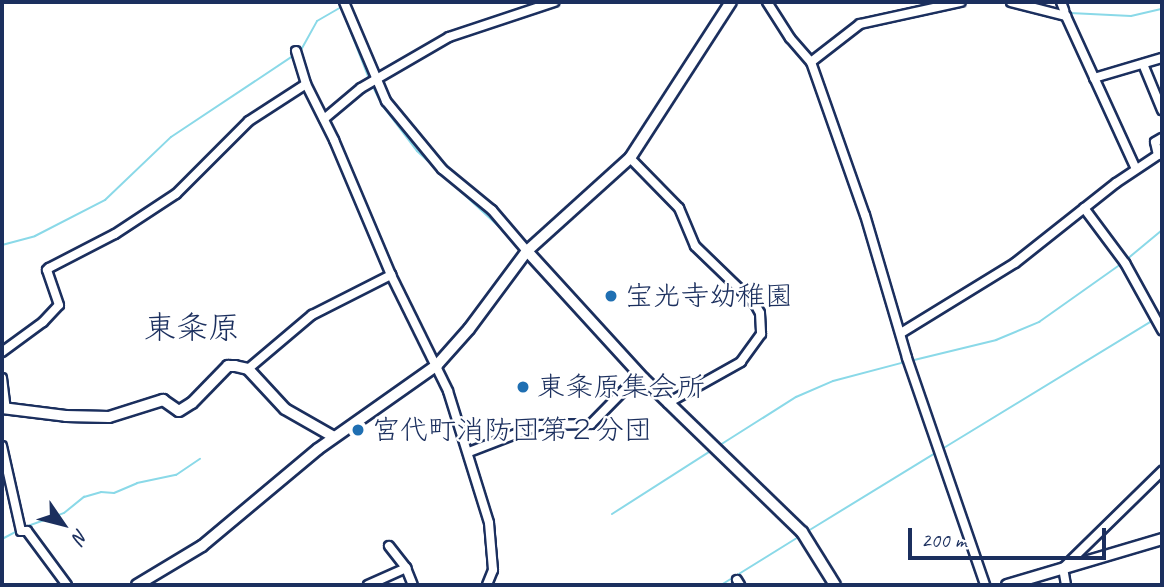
<!DOCTYPE html>
<html>
<head>
<meta charset="utf-8">
<style>
  body { margin:0 }
  #map { position:relative; width:1164px; height:587px; overflow:hidden; background:#fff; font-family:Caveat,"Klee One",sans-serif }
  div>[style] { position:absolute }
  .stream>* { height:2px; margin:-1px; padding:0 1px; transform-origin:1px; border-radius:1px; background:#8ad9e8 }
  .roads { filter:drop-shadow(2px 0 #1b2f5e) drop-shadow(-2px 0 #1b2f5e) drop-shadow(0 2px #1b2f5e) drop-shadow(0 -2px #1b2f5e) }
  .street>* { height:8px; margin:-4px; padding:0 4px; transform-origin:4px; border-radius:4px; background:#fff }
  .secondary>* { height:10px; margin:-5px; padding:0 5px; transform-origin:5px; border-radius:5px; background:#fff }
  .dots>* { width:19px; height:19px; translate:-50% -50%; box-sizing:border-box; border:4px solid #fff; border-radius:50% }
  span { translate:-50% -50%; white-space:nowrap; text-align:center; line-height:1.15; -webkit-text-stroke:5px #fff; paint-order:stroke }
  .poi-label { font-size:28px; color:#1b2f5e }
  .left { translate:0 -50%; text-align:left }
  .quarter-label { font-size:32px; color:#1b2f5e }
  .frame { position:absolute; inset:0; border:4px solid #1b2f5e; pointer-events:none }
  .north { position:absolute; left:28px; top:489px; width:70px; height:70px; -webkit-text-stroke:5px #fff; paint-order:stroke; rotate:125deg; font-size:19px; font-weight:700; line-height:28px; text-align:center; color:#1b2f5e }
  .north::after { content:''; display:block; margin:auto; width:24px; height:32px; background:#1b2f5e; clip-path:polygon(50% 0,100% 100%,50% 72%,0 100%) }
  .scale { position:absolute; left:908px; top:528px; width:198px; height:32px; box-sizing:border-box; border:4px solid #1b2f5e; border-top:0; padding-left:9px; font-size:21px; line-height:24px; white-space:nowrap; color:#1b2f5e; -webkit-text-stroke:5px #fff; paint-order:stroke }
</style>
</head>
<body>
<div id="map">
  <div class="stream">
    <div style="left:1027px;top:2px;width:10px;rotate:17deg"></div>
    <div style="left:349px;top:3px;width:4px;rotate:-14deg"></div>
    <div style="left:1070px;top:13px;width:61px;rotate:2.8deg"></div>
    <div style="left:1131px;top:16px;width:32px;rotate:-13deg"></div>
    <div style="left:301px;top:50px;width:33px;rotate:-61deg"></div>
    <div style="left:317px;top:21px;width:28px;rotate:-30deg"></div>
    <div style="left:341px;top:7px;width:77px;rotate:68.7deg"></div>
    <div style="left:373px;top:87px;width:20px;rotate:63deg"></div>
    <div style="left:382px;top:105px;width:58px;rotate:52.7deg"></div>
    <div style="left:417px;top:151px;width:125px;rotate:42.7deg"></div>
    <div style="left:2px;top:245px;width:34px;rotate:-15deg"></div>
    <div style="left:35px;top:236px;width:79px;rotate:-27.2deg"></div>
    <div style="left:105px;top:200px;width:91px;rotate:-43.7deg"></div>
    <div style="left:171px;top:137px;width:146px;rotate:-33.6deg"></div>
    <div style="left:1126px;top:260px;width:47px;rotate:-39.8deg"></div>
    <div style="left:910px;top:361px;width:89px;rotate:-13.7deg"></div>
    <div style="left:996px;top:340px;width:47px;rotate:-22.7deg"></div>
    <div style="left:1039px;top:322px;width:100px;rotate:-35.3deg"></div>
    <div style="left:720px;top:445px;width:90px;rotate:-32.3deg"></div>
    <div style="left:796px;top:397px;width:40px;rotate:-23.4deg"></div>
    <div style="left:833px;top:381px;width:74px;rotate:-14.8deg"></div>
    <div style="left:942px;top:449px;width:246px;rotate:-31.4deg"></div>
    <div style="left:612px;top:514px;width:119px;rotate:-32.6deg"></div>
    <div style="left:25px;top:527px;width:41px;rotate:-19.7deg"></div>
    <div style="left:64px;top:513px;width:26px;rotate:-39deg"></div>
    <div style="left:84px;top:497px;width:18px;rotate:-16deg"></div>
    <div style="left:101px;top:492px;width:13px;rotate:4deg"></div>
    <div style="left:114px;top:493px;width:25px;rotate:-23deg"></div>
    <div style="left:137px;top:483px;width:40px;rotate:-12deg"></div>
    <div style="left:176px;top:475px;width:29px;rotate:-34deg"></div>
    <div style="left:808px;top:531px;width:151px;rotate:-31.5deg"></div>
    <div style="left:2px;top:539px;width:17px;rotate:-28deg"></div>
    <div style="left:721px;top:585px;width:93px;rotate:-31.8deg"></div>
  </div>
  <div class="roads">
    <div class="street">
      <div style="left:344px;top:2px;width:108px;rotate:67deg"></div>
      <div style="left:386px;top:101px;width:88px;rotate:50.5deg"></div>
      <div style="left:442px;top:169px;width:65px;rotate:39.4deg"></div>
      <div style="left:492px;top:210px;width:54px;rotate:49.5deg"></div>
      <div style="left:767px;top:2px;width:43px;rotate:57.4deg"></div>
      <div style="left:790px;top:38px;width:32px;rotate:49deg"></div>
      <div style="left:811px;top:62px;width:162px;rotate:70.6deg"></div>
      <div style="left:865px;top:215px;width:149px;rotate:73.6deg"></div>
      <div style="left:907px;top:358px;width:240px;rotate:71deg"></div>
      <div style="left:1011px;top:2px;width:57px;rotate:14.3deg"></div>
      <div style="left:1061px;top:2px;width:9px;rotate:69deg"></div>
      <div style="left:1065px;top:14px;width:170px;rotate:65.4deg"></div>
      <div style="left:296px;top:51px;width:34px;rotate:73deg"></div>
      <div style="left:306px;top:84px;width:63px;rotate:63.4deg"></div>
      <div style="left:334px;top:140px;width:147px;rotate:67.1deg"></div>
      <div style="left:391px;top:275px;width:129px;rotate:63.8deg"></div>
      <div style="left:448px;top:391px;width:138px;rotate:72.7deg"></div>
      <div style="left:489px;top:523px;width:47px;rotate:85.1deg"></div>
      <div style="left:493px;top:570px;width:16px;rotate:112deg"></div>
      <div style="left:811px;top:62px;width:62px;rotate:-37.8deg"></div>
      <div style="left:860px;top:24px;width:103px;rotate:-12.3deg"></div>
      <div style="left:1143px;top:64px;width:50px;rotate:67.6deg"></div>
      <div style="left:1094px;top:78px;width:71px;rotate:-16.4deg"></div>
      <div style="left:324px;top:119px;width:48px;rotate:-40deg"></div>
      <div style="left:361px;top:88px;width:102px;rotate:-30.1deg"></div>
      <div style="left:449px;top:37px;width:111px;rotate:-18.4deg"></div>
      <div style="left:630px;top:158px;width:70px;rotate:45.6deg"></div>
      <div style="left:679px;top:208px;width:41px;rotate:67.2deg"></div>
      <div style="left:695px;top:246px;width:83px;rotate:44deg"></div>
      <div style="left:755px;top:304px;width:10px;rotate:61deg"></div>
      <div style="left:760px;top:313px;width:21px;rotate:87deg"></div>
      <div style="left:761px;top:334px;width:34px;rotate:126deg"></div>
      <div style="left:741px;top:362px;width:84px;rotate:150.7deg"></div>
      <div style="left:1084px;top:208px;width:69px;rotate:53.3deg"></div>
      <div style="left:1125px;top:263px;width:77px;rotate:61.1deg"></div>
      <div style="left:901px;top:333px;width:134px;rotate:-31.6deg"></div>
      <div style="left:1015px;top:263px;width:129px;rotate:-38.4deg"></div>
      <div style="left:1116px;top:183px;width:50px;rotate:-33.7deg"></div>
      <div style="left:1158px;top:155px;width:13px;rotate:-103deg"></div>
      <div style="left:1155px;top:142px;width:8px;rotate:-30deg"></div>
      <div style="left:2px;top:352px;width:51px;rotate:-36.2deg"></div>
      <div style="left:43px;top:322px;width:23px;rotate:-47deg"></div>
      <div style="left:59px;top:305px;width:37px;rotate:-109deg"></div>
      <div style="left:47px;top:270px;width:3px;rotate:-45deg"></div>
      <div style="left:49px;top:268px;width:74px;rotate:-27.3deg"></div>
      <div style="left:115px;top:234px;width:73px;rotate:-33.3deg"></div>
      <div style="left:176px;top:194px;width:103px;rotate:-45deg"></div>
      <div style="left:249px;top:121px;width:68px;rotate:-33deg"></div>
      <div style="left:248px;top:369px;width:84px;rotate:-40.2deg"></div>
      <div style="left:312px;top:315px;width:89px;rotate:-26.9deg"></div>
      <div style="left:2px;top:378px;width:31px;rotate:83deg"></div>
      <div style="left:2px;top:446px;width:87px;rotate:77.4deg"></div>
      <div style="left:21px;top:531px;width:6px"></div>
      <div style="left:27px;top:531px;width:67px;rotate:53.5deg"></div>
      <div style="left:469px;top:452px;width:75px;rotate:-21.1deg"></div>
      <div style="left:539px;top:425px;width:52px;rotate:-1.1deg"></div>
      <div style="left:591px;top:424px;width:70px;rotate:-45.6deg"></div>
      <div style="left:389px;top:546px;width:28px;rotate:52deg"></div>
      <div style="left:406px;top:568px;width:18px;rotate:68deg"></div>
      <div style="left:737px;top:580px;width:6px;rotate:59deg"></div>
      <div style="left:368px;top:585px;width:42px;rotate:-24.1deg"></div>
      <div style="left:1066px;top:585px;width:17px;rotate:-100deg"></div>
      <div style="left:1063px;top:568px;width:139px;rotate:-44.4deg"></div>
    </div>
    <div class="secondary">
      <div style="left:527px;top:251px;width:173px;rotate:47.6deg"></div>
      <div style="left:644px;top:379px;width:220px;rotate:44.1deg"></div>
      <div style="left:802px;top:532px;width:62px;rotate:58.1deg"></div>
      <div style="left:2px;top:408px;width:64px;rotate:7.1deg"></div>
      <div style="left:66px;top:416px;width:43px;rotate:1.3deg"></div>
      <div style="left:109px;top:417px;width:57px;rotate:-17.5deg"></div>
      <div style="left:163px;top:400px;width:19px;rotate:35deg"></div>
      <div style="left:179px;top:411px;width:15px;rotate:-32deg"></div>
      <div style="left:192px;top:403px;width:52px;rotate:-45.8deg"></div>
      <div style="left:228px;top:366px;width:7px"></div>
      <div style="left:235px;top:366px;width:13px;rotate:13deg"></div>
      <div style="left:248px;top:369px;width:54px;rotate:47.2deg"></div>
      <div style="left:285px;top:409px;width:56px;rotate:29.7deg"></div>
      <div style="left:137px;top:585px;width:76px;rotate:-31deg"></div>
      <div style="left:202px;top:546px;width:151px;rotate:-39.9deg"></div>
      <div style="left:318px;top:449px;width:146px;rotate:-35.2deg"></div>
      <div style="left:437px;top:365px;width:48px;rotate:-48.4deg"></div>
      <div style="left:469px;top:329px;width:97px;rotate:-53.4deg"></div>
      <div style="left:527px;top:251px;width:139px;rotate:-42.1deg"></div>
      <div style="left:630px;top:158px;width:186px;rotate:-57.1deg"></div>
      <div style="left:1007px;top:585px;width:162px;rotate:-16.5deg"></div>
    </div>
  </div>
  <div class="dots">
    <div style="left:611px;top:296px;background:#1f6fb2"></div>
    <div style="left:523px;top:387px;background:#1f6fb2"></div>
    <div style="left:358px;top:430px;background:#1f6fb2"></div>
  </div>
  <div class="poi-label">
    <span class="left" style="left:625px;top:296px">宝光寺幼稚園</span>
    <span class="left" style="left:537px;top:387px">東粂原集会所</span>
    <span class="left" style="left:372px;top:430px">宮代町消防団第２分団</span>
  </div>
  <div class="quarter-label">
    <span style="left:192px;top:328px">東粂原</span>
  </div>
  <div class="frame"></div>
  <div class="north">N</div>
  <div class="scale">200 m</div>
</div>
</body>
</html>
